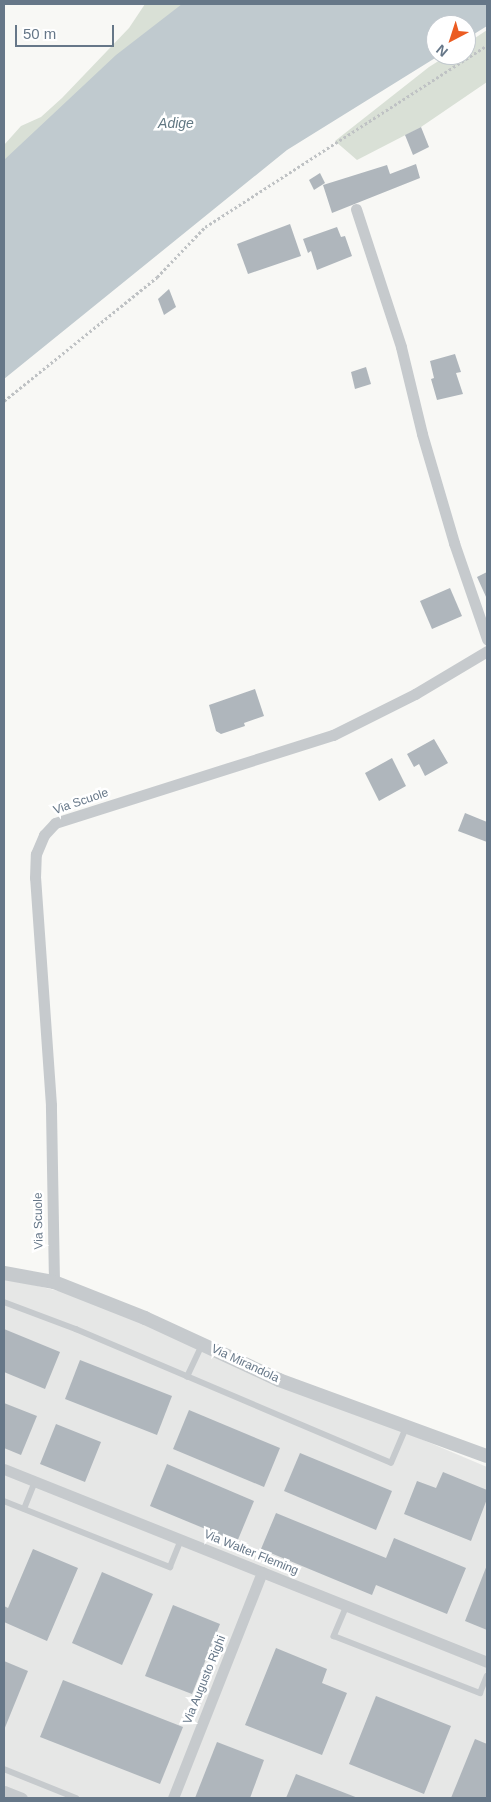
<!DOCTYPE html>
<html>
<head>
<meta charset="utf-8">
<style>
  body { margin:0 }
  #map { position:relative; width:491px; height:1802px; overflow:hidden; background:#f8f8f5; font-family:Arial,sans-serif }
  div>[style] { position:absolute }
  .built>* { inset:0; background:#e6e7e6 }
  .green>* { inset:0; background:#d9e0d6 }
  .water>* { inset:0; background:#c0cacf }
  .building>* { inset:0; background:#afb6bc }
  .path>* { height:2.5px; margin-top:-1.25px; transform-origin:0; background:repeating-linear-gradient(90deg,#bfc2c4 0 2.5px,transparent 0 5px) }
  .service>* { height:5.5px; margin:-2.75px; padding:0 2.75px; transform-origin:2.75px; border-radius:2.75px; background:#c6cacd }
  .minor>* { height:11px; margin:-5.5px; padding:0 5.5px; transform-origin:5.5px; border-radius:5.5px; background:#c6cacd }
  .tertiary>* { height:14px; margin:-7px; padding:0 7px; transform-origin:7px; border-radius:7px; background:#c6cacd }
  span { translate:-50% -50%; white-space:nowrap; text-align:center; line-height:1.15; -webkit-text-stroke:5px #fff; paint-order:stroke }
  .street-label { font-size:12px; color:#678 }
  .water-label { font-size:14px; color:#627883; font-style:italic }
  .frame { position:absolute; inset:0; border:5px solid #678; pointer-events:none }
  .north { position:absolute; left:426px; top:15px; width:50px; height:50px; box-sizing:border-box; background:#fff; border:1px solid #c2c9cf; border-radius:50%; rotate:220deg; font-size:14px; font-weight:700; line-height:20px; text-align:center; color:#678 }
  .north::after { content:''; display:block; margin:auto; width:18px; height:22px; background:#eb5c22; clip-path:polygon(50% 0,100% 100%,50% 72%,0 100%) }
  .scale { position:absolute; left:15px; top:25px; width:99px; height:22px; box-sizing:border-box; border:2px solid #678; border-top:0; padding-left:6px; font-size:15px; line-height:18px; white-space:nowrap; color:#678; -webkit-text-stroke:4px #fff; paint-order:stroke }
</style>
</head>
<body>
<div id="map">
  <div class="built">
    <div style="clip-path:polygon(4px 1278px,88px 1298px,487px 1467px,487px 1798px,4px 1798px)"></div>
  </div>
  <div class="green">
    <div style="clip-path:polygon(145px 4px,216px 4px,4px 173px,4px 145px,21px 126px,41px 117px,62px 98px,129px 28px)"></div>
    <div style="clip-path:polygon(487px 30px,487px 82px,421px 127px,357px 160px,335px 141px,429px 67px,448px 55px,466px 55px,466px 44px)"></div>
  </div>
  <div class="water">
    <div style="clip-path:polygon(182px 4px,487px 4px,487px 26px,466px 39px,466px 25px,436px 25px,436px 55px,440px 55px,287px 150px,4px 379px,4px 160px,116px 55px)"></div>
  </div>
  <div class="building">
    <div style="clip-path:polygon(421px 127px,429px 147px,413px 155px,405px 135px)"></div>
    <div style="clip-path:polygon(416px 164px,420px 178px,332px 213px,323px 185px,387px 165px,390px 174px)"></div>
    <div style="clip-path:polygon(320px 173px,325px 183px,314px 190px,309px 180px)"></div>
    <div style="clip-path:polygon(290px 224px,301px 256px,248px 274px,237px 244px)"></div>
    <div style="clip-path:polygon(337px 227px,341px 237px,345px 236px,352px 256px,317px 270px,311px 251px,308px 253px,303px 239px)"></div>
    <div style="clip-path:polygon(169px 289px,176px 307px,164px 315px,158px 299px)"></div>
    <div style="clip-path:polygon(455px 354px,461px 372px,456px 373px,463px 394px,437px 400px,431px 379px,434px 378px,430px 361px)"></div>
    <div style="clip-path:polygon(366px 367px,371px 384px,355px 389px,351px 372px)"></div>
    <div style="clip-path:polygon(487px 572px,487px 599px,477px 577px)"></div>
    <div style="clip-path:polygon(450px 588px,462px 616px,432px 629px,420px 601px)"></div>
    <div style="clip-path:polygon(255px 689px,264px 716px,244px 723px,245px 726px,221px 734px,216px 731px,209px 705px)"></div>
    <div style="clip-path:polygon(434px 739px,448px 763px,425px 776px,419px 764px,414px 767px,407px 754px)"></div>
    <div style="clip-path:polygon(392px 758px,406px 786px,379px 801px,365px 773px)"></div>
    <div style="clip-path:polygon(465px 813px,487px 822px,487px 842px,458px 831px)"></div>
    <div style="clip-path:polygon(4px 1329px,60px 1352px,45px 1389px,4px 1372px)"></div>
    <div style="clip-path:polygon(80px 1360px,172px 1396px,157px 1435px,65px 1399px)"></div>
    <div style="clip-path:polygon(4px 1403px,37px 1416px,21px 1455px,4px 1448px)"></div>
    <div style="clip-path:polygon(189px 1410px,280px 1448px,264px 1487px,173px 1449px)"></div>
    <div style="clip-path:polygon(56px 1424px,101px 1442px,85px 1482px,40px 1464px)"></div>
    <div style="clip-path:polygon(300px 1453px,392px 1491px,376px 1530px,284px 1491px)"></div>
    <div style="clip-path:polygon(167px 1464px,254px 1501px,237px 1542px,150px 1506px)"></div>
    <div style="clip-path:polygon(443px 1472px,487px 1490px,487px 1499px,471px 1541px,404px 1514px,417px 1481px,436px 1488px)"></div>
    <div style="clip-path:polygon(276px 1513px,386px 1558px,394px 1538px,466px 1568px,447px 1614px,376px 1585px,372px 1595px,261px 1549px)"></div>
    <div style="clip-path:polygon(33px 1549px,78px 1568px,47px 1641px,4px 1622px,4px 1606px,8px 1608px)"></div>
    <div style="clip-path:polygon(487px 1565px,487px 1630px,465px 1621px)"></div>
    <div style="clip-path:polygon(102px 1572px,153px 1594px,122px 1665px,72px 1643px)"></div>
    <div style="clip-path:polygon(173px 1605px,220px 1624px,192px 1694px,145px 1676px)"></div>
    <div style="clip-path:polygon(276px 1648px,327px 1669px,322px 1683px,347px 1693px,322px 1755px,245px 1725px)"></div>
    <div style="clip-path:polygon(4px 1661px,28px 1671px,4px 1730px)"></div>
    <div style="clip-path:polygon(63px 1680px,183px 1727px,160px 1784px,40px 1737px)"></div>
    <div style="clip-path:polygon(376px 1696px,451px 1726px,424px 1794px,349px 1764px)"></div>
    <div style="clip-path:polygon(475px 1739px,487px 1744px,487px 1798px,451px 1798px)"></div>
    <div style="clip-path:polygon(217px 1742px,264px 1760px,250px 1798px,195px 1798px)"></div>
    <div style="clip-path:polygon(296px 1774px,358px 1798px,286px 1798px)"></div>
  </div>
  <div class="path">
    <div style="left:4px;top:401px;width:197px;rotate:-39deg"></div>
    <div style="left:157px;top:277px;width:69px;rotate:-46.2deg"></div>
    <div style="left:205px;top:227px;width:336px;rotate:-32.8deg"></div>
  </div>
  <div class="service">
    <div style="left:4px;top:1302px;width:77px;rotate:20.6deg"></div>
    <div style="left:76px;top:1329px;width:342px;rotate:23deg"></div>
    <div style="left:391px;top:1463px;width:39px;rotate:-67deg"></div>
    <div style="left:187px;top:1377px;width:35px;rotate:-65deg"></div>
    <div style="left:4px;top:1501px;width:179px;rotate:21.7deg"></div>
    <div style="left:170px;top:1567px;width:29px;rotate:-68deg"></div>
    <div style="left:24px;top:1509px;width:29px;rotate:-68deg"></div>
    <div style="left:347px;top:1606px;width:33px;rotate:113deg"></div>
    <div style="left:334px;top:1636px;width:157px;rotate:21.3deg"></div>
    <div style="left:480px;top:1693px;width:18px;rotate:-68deg"></div>
    <div style="left:4px;top:1769px;width:78px;rotate:21.9deg"></div>
  </div>
  <div class="minor">
    <div style="left:356px;top:209px;width:145px;rotate:71.9deg"></div>
    <div style="left:401px;top:347px;width:89px;rotate:76.4deg"></div>
    <div style="left:422px;top:434px;width:114px;rotate:73.6deg"></div>
    <div style="left:454px;top:543px;width:102px;rotate:71deg"></div>
    <div style="left:54px;top:1282px;width:177px;rotate:-91deg"></div>
    <div style="left:51px;top:1105px;width:228px;rotate:-94deg"></div>
    <div style="left:35px;top:878px;width:24px;rotate:-88deg"></div>
    <div style="left:36px;top:854px;width:21px;rotate:-67deg"></div>
    <div style="left:44px;top:835px;width:16px;rotate:-47deg"></div>
    <div style="left:55px;top:823px;width:292px;rotate:-17.6deg"></div>
    <div style="left:333px;top:735px;width:92px;rotate:-26.6deg"></div>
    <div style="left:415px;top:694px;width:84px;rotate:-30.8deg"></div>
    <div style="left:4px;top:1469px;width:520px;rotate:21.78deg"></div>
    <div style="left:4px;top:1791px;width:19px;rotate:21deg"></div>
    <div style="left:173px;top:1798px;width:243px;rotate:-68.5deg"></div>
  </div>
  <div class="tertiary">
    <div style="left:4px;top:1273px;width:51px;rotate:10.2deg"></div>
    <div style="left:54px;top:1282px;width:98px;rotate:21.6deg"></div>
    <div style="left:145px;top:1318px;width:148px;rotate:24.8deg"></div>
    <div style="left:279px;top:1380px;width:221px;rotate:20.1deg"></div>
  </div>
  <div class="street-label">
    <span style="left:81px;top:802px;rotate:-19deg">Via Scuole</span>
    <span style="left:39px;top:1221px;rotate:-91deg">Via Scuole</span>
    <span style="left:245px;top:1364px;rotate:25deg">Via Mirandola</span>
    <span style="left:251px;top:1553px;rotate:22deg">Via Walter Fleming</span>
    <span style="left:205px;top:1680px;rotate:-68deg">Via Augusto Righi</span>
  </div>
  <div class="water-label">
    <span style="left:176px;top:123px">Adige</span>
  </div>
  <div class="frame"></div>
  <div class="north">N</div>
  <div class="scale">50 m</div>
</div>
</body>
</html>
